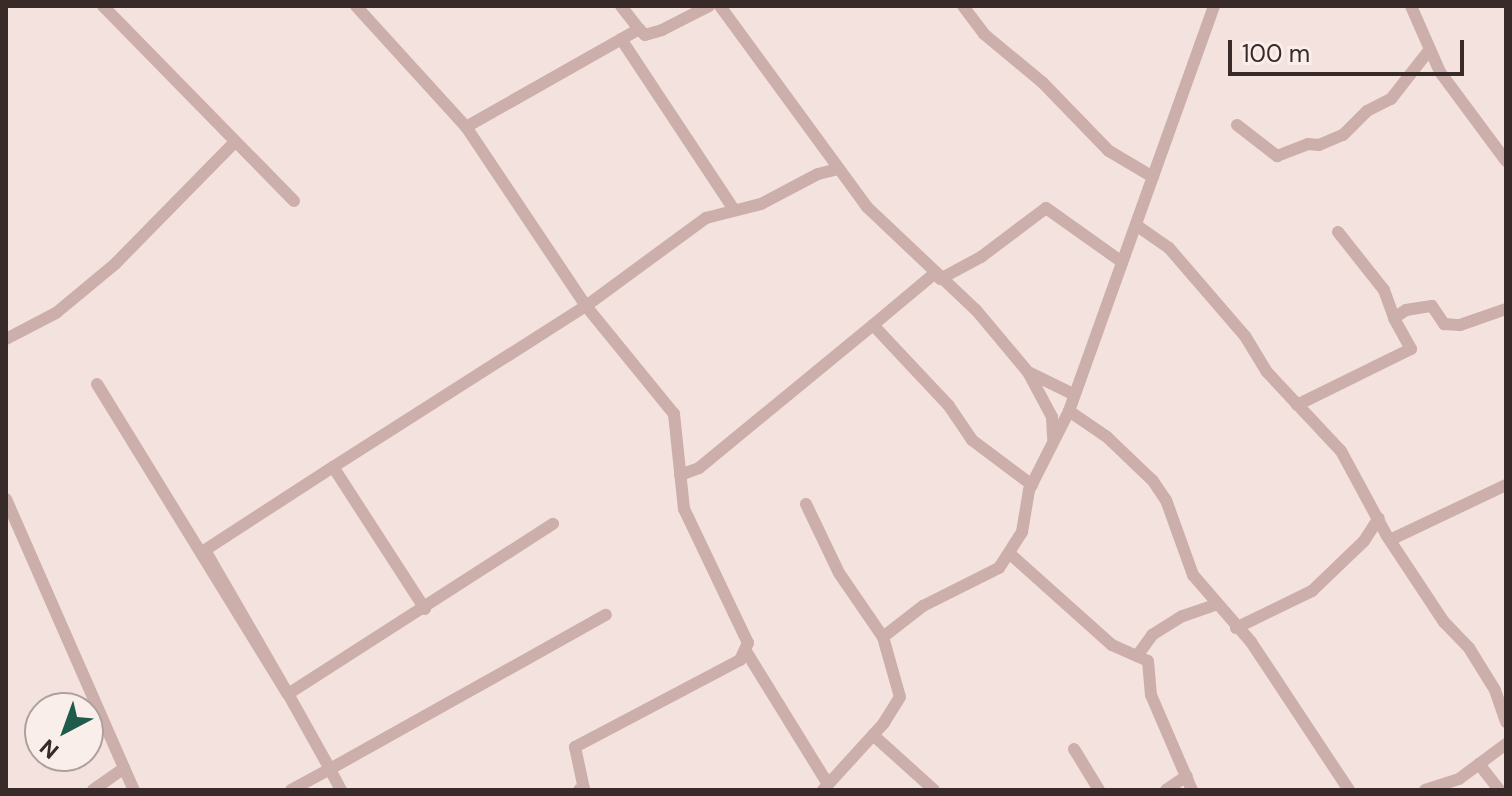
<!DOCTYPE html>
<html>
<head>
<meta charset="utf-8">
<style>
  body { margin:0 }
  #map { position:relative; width:1512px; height:796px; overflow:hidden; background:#f3e2de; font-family:"DM Sans",sans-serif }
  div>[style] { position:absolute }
  .minor>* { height:12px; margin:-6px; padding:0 6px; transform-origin:6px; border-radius:6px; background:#ccaeaa }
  span { translate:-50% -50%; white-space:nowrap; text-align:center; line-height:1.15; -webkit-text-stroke:8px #faeeeb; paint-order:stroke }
  .frame { position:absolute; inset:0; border:8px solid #392a2a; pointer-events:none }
  .north { position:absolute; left:24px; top:692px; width:80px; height:80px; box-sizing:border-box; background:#faeeeb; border:2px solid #ada09e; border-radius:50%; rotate:221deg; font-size:22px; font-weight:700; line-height:32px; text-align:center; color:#392a2a }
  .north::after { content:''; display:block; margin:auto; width:28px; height:36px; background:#1e5b4a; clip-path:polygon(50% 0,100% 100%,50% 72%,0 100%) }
  .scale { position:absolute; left:1228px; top:40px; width:236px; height:36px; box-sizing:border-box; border:4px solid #392a2a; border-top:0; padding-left:10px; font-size:24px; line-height:28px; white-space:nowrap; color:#392a2a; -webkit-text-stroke:6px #faeeeb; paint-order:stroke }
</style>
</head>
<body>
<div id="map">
  <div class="minor">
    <div style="left:103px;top:6px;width:273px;rotate:45.6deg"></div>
    <div style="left:356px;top:6px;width:164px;rotate:47.7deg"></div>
    <div style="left:621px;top:6px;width:29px;rotate:52deg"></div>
    <div style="left:720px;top:6px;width:249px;rotate:53.8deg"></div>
    <div style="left:867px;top:207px;width:150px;rotate:43.4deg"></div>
    <div style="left:976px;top:310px;width:81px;rotate:50deg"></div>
    <div style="left:1028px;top:372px;width:51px;rotate:61.9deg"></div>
    <div style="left:1052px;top:417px;width:21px;rotate:87deg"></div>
    <div style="left:963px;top:6px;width:35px;rotate:53deg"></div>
    <div style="left:984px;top:34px;width:77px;rotate:39.7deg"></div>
    <div style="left:1043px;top:83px;width:95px;rotate:45.9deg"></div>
    <div style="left:1109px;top:151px;width:51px;rotate:30.6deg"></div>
    <div style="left:1411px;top:6px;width:72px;rotate:66.3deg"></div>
    <div style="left:1440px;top:72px;width:111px;rotate:53.4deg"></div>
    <div style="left:621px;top:39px;width:203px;rotate:56.5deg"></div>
    <div style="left:1237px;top:125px;width:51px;rotate:37.8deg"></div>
    <div style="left:1277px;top:156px;width:33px;rotate:-21deg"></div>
    <div style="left:1308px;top:144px;width:11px;rotate:5deg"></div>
    <div style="left:1319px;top:145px;width:26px;rotate:-23deg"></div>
    <div style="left:1343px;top:135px;width:34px;rotate:-45deg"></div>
    <div style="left:1367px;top:111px;width:27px;rotate:-27deg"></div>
    <div style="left:1391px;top:99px;width:63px;rotate:-52deg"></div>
    <div style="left:1136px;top:225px;width:40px;rotate:34.9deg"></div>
    <div style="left:1169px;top:248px;width:116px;rotate:49.2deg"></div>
    <div style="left:1245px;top:336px;width:42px;rotate:58.6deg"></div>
    <div style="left:1267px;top:372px;width:108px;rotate:46.9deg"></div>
    <div style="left:1341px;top:451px;width:97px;rotate:61.6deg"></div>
    <div style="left:1387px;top:536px;width:103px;rotate:56.5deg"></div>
    <div style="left:1444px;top:622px;width:36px;rotate:46deg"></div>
    <div style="left:1469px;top:648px;width:49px;rotate:58.2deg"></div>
    <div style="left:1495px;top:690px;width:34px;rotate:71deg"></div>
    <div style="left:1338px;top:232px;width:74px;rotate:51.6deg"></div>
    <div style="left:1384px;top:290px;width:30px;rotate:70deg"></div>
    <div style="left:940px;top:279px;width:47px;rotate:-28.2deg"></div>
    <div style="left:981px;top:257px;width:81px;rotate:-37deg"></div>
    <div style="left:1046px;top:208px;width:93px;rotate:35.4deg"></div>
    <div style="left:873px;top:325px;width:80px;rotate:-39.9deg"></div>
    <div style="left:6px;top:339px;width:56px;rotate:-27.5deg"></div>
    <div style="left:56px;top:313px;width:77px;rotate:-39.7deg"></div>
    <div style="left:115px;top:264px;width:171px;rotate:-45.5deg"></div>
    <div style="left:1028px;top:372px;width:50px;rotate:26.1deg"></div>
    <div style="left:97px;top:384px;width:364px;rotate:58.4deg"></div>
    <div style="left:288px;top:694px;width:166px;rotate:-120deg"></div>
    <div style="left:205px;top:550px;width:153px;rotate:-33deg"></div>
    <div style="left:1297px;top:405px;width:127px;rotate:-26.2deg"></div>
    <div style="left:1411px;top:349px;width:35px;rotate:-119deg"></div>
    <div style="left:1394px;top:318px;width:14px;rotate:-34deg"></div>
    <div style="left:1406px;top:310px;width:26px;rotate:-9deg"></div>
    <div style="left:1432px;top:306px;width:22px;rotate:56deg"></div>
    <div style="left:1444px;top:324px;width:16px;rotate:4deg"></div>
    <div style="left:1460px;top:325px;width:49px;rotate:-19.2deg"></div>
    <div style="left:1069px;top:411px;width:46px;rotate:34.4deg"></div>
    <div style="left:1107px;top:437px;width:64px;rotate:43.7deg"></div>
    <div style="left:1153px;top:481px;width:23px;rotate:56deg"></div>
    <div style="left:1166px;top:500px;width:80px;rotate:70.2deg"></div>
    <div style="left:1193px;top:575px;width:89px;rotate:49.1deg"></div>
    <div style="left:1251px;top:642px;width:178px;rotate:56.5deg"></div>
    <div style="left:680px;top:475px;width:20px;rotate:-20deg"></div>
    <div style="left:699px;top:468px;width:225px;rotate:-39.4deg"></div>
    <div style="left:873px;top:325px;width:111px;rotate:46.8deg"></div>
    <div style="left:949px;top:406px;width:41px;rotate:55.9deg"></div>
    <div style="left:972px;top:440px;width:75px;rotate:36.9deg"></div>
    <div style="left:6px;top:499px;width:294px;rotate:66.3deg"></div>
    <div style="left:806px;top:504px;width:76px;rotate:64.4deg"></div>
    <div style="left:839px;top:573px;width:78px;rotate:55.5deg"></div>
    <div style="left:883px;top:637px;width:62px;rotate:74.2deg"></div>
    <div style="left:900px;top:697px;width:31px;rotate:122deg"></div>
    <div style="left:884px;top:723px;width:91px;rotate:132.3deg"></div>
    <div style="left:1390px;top:540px;width:128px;rotate:-25.4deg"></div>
    <div style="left:1009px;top:553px;width:138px;rotate:41.8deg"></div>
    <div style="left:1112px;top:645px;width:39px;rotate:24deg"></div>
    <div style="left:1148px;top:661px;width:34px;rotate:85deg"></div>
    <div style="left:1151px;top:695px;width:103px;rotate:66.7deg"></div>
    <div style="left:425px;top:609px;width:169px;rotate:-122.9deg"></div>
    <div style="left:333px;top:467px;width:300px;rotate:-32.5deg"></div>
    <div style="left:586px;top:306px;width:216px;rotate:-123.8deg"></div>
    <div style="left:466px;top:127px;width:199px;rotate:-29.5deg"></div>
    <div style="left:639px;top:29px;width:8px;rotate:45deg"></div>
    <div style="left:645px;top:35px;width:18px;rotate:-16deg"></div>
    <div style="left:662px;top:30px;width:53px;rotate:-27.1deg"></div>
    <div style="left:1236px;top:628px;width:85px;rotate:-26deg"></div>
    <div style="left:1312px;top:591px;width:72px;rotate:-43.9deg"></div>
    <div style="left:1364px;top:541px;width:27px;rotate:-57deg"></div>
    <div style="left:883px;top:637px;width:51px;rotate:-37.8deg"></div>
    <div style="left:923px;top:606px;width:85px;rotate:-26.6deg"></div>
    <div style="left:999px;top:568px;width:43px;rotate:-57.4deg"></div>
    <div style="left:1022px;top:532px;width:43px;rotate:-80.5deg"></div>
    <div style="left:1029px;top:490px;width:89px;rotate:-63.1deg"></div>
    <div style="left:1069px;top:411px;width:430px;rotate:-70.3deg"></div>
    <div style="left:747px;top:653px;width:154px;rotate:58.3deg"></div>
    <div style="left:1137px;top:656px;width:26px;rotate:-54deg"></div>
    <div style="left:1152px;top:635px;width:36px;rotate:-32deg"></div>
    <div style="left:1183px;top:616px;width:34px;rotate:-19deg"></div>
    <div style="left:873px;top:735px;width:82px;rotate:42deg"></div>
    <div style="left:1074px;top:749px;width:48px;rotate:58.6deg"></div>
    <div style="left:1479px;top:764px;width:33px;rotate:52deg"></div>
    <div style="left:93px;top:790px;width:38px;rotate:-35deg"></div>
    <div style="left:124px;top:768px;width:24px;rotate:66deg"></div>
    <div style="left:291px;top:790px;width:44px;rotate:-28.3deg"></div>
    <div style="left:330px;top:769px;width:86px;rotate:-119.2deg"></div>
    <div style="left:288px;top:694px;width:315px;rotate:-32.7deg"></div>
    <div style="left:341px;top:790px;width:24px;rotate:-118deg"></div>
    <div style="left:330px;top:769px;width:316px;rotate:-29.2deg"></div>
    <div style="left:579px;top:790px;width:5px;rotate:-11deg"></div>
    <div style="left:584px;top:789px;width:43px;rotate:-102.1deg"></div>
    <div style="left:575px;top:747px;width:187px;rotate:-27.8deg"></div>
    <div style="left:740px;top:660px;width:19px;rotate:-65deg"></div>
    <div style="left:748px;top:643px;width:148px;rotate:-115.5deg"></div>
    <div style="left:684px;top:509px;width:96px;rotate:-96deg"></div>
    <div style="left:674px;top:414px;width:139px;rotate:-129.2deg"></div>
    <div style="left:586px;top:306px;width:149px;rotate:-36.3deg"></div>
    <div style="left:706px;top:218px;width:57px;rotate:-14.3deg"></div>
    <div style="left:761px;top:204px;width:64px;rotate:-27.8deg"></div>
    <div style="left:818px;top:174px;width:21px;rotate:-14deg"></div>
    <div style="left:1166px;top:790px;width:25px;rotate:-34deg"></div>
    <div style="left:1425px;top:790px;width:36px;rotate:-18deg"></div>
    <div style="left:1459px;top:779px;width:59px;rotate:-36.7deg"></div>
  </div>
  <div class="frame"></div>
  <div class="north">N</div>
  <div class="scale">100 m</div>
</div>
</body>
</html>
